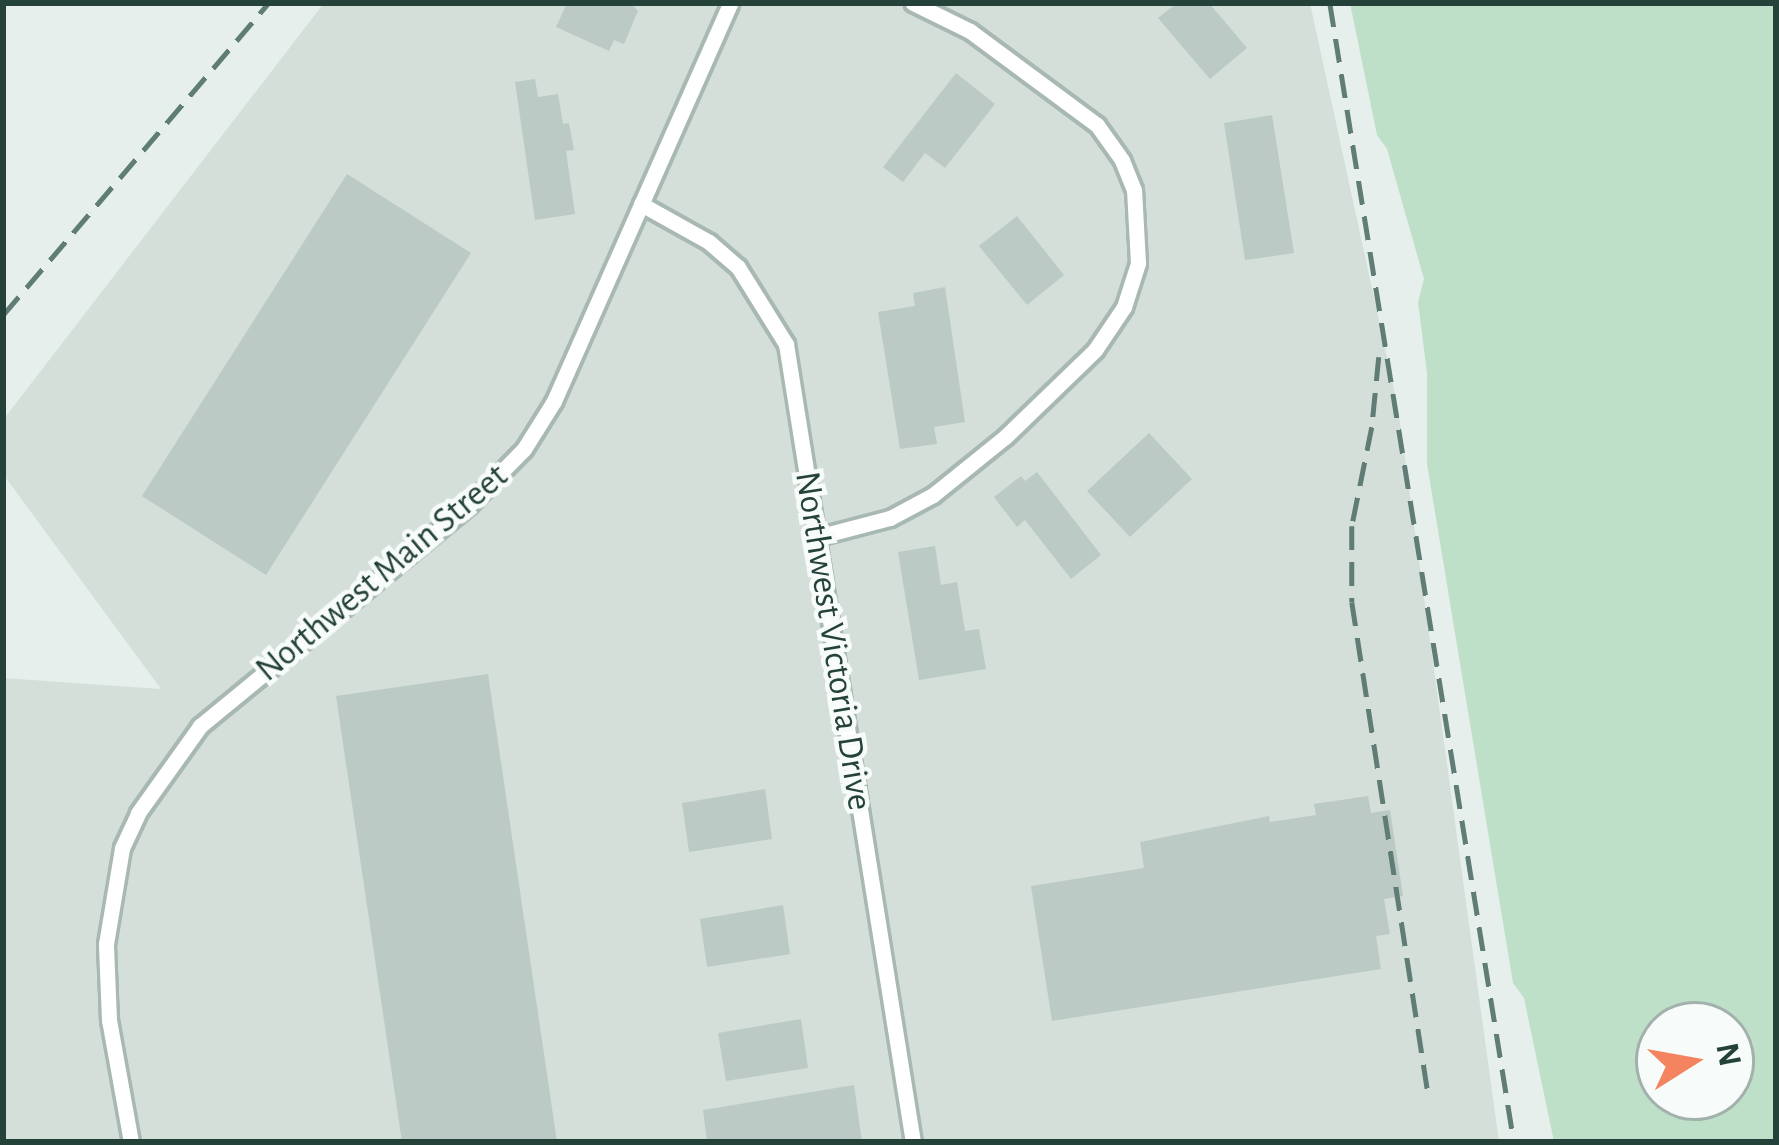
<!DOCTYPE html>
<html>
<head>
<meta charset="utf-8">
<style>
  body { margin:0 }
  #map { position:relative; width:1779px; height:1145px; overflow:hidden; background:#e6efeb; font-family:"Alegreya Sans",sans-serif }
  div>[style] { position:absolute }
  .built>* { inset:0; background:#d4dfda }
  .green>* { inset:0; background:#bfe0c8 }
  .building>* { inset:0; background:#bbcac4 }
  .roads { filter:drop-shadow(3px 0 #a8b8b2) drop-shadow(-3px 0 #a8b8b2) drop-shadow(0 3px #a8b8b2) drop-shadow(0 -3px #a8b8b2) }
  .minor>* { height:15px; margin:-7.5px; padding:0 7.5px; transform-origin:7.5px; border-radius:7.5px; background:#fff }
  .rail>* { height:4.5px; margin-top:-2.25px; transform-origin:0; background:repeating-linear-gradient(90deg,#5f7d75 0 24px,transparent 0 36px) }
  span { translate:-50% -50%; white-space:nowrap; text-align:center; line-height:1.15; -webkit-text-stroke:9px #f7fbf9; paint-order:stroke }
  .street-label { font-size:36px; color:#24423a }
  .frame { position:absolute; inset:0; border:6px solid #24423a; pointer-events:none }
  .north { position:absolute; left:1635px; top:1001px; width:120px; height:120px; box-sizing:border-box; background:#f7fbf9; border:3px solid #a3b1ad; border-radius:50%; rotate:79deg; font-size:33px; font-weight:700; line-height:48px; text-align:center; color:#24423a }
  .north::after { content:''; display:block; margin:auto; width:42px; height:54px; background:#f4845f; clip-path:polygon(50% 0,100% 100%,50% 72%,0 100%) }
</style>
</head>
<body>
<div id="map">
  <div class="built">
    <div style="clip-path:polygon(324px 3px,1310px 3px,1398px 408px,1499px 1142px,3px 1142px,3px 678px,161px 689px,3px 474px,3px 420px)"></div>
  </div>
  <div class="green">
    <div style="clip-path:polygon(evenodd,1350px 3px,1776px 3px,1776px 1142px,1554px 1142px,1524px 998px,1513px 983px,1427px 464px,1427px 373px,1418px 302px,1424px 279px,1387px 149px,1377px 135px,1350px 3px,1731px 1025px,1731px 1097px,1659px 1097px,1659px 1025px,1731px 1025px)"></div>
  </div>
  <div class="building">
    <div style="clip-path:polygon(567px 3px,630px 3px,638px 11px,624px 44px,614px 40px,609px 51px,556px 27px)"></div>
    <div style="clip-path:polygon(1177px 3px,1209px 3px,1247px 48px,1210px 79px,1158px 18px)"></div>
    <div style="clip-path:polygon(956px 73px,995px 104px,945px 168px,925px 153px,903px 182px,883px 167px)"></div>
    <div style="clip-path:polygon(535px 79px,538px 97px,558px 94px,563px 124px,569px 123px,574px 150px,566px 151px,575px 214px,535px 220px,515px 82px)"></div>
    <div style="clip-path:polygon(1272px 115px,1294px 253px,1245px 260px,1224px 123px)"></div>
    <div style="clip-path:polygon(347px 174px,471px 253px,266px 575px,142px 496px)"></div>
    <div style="clip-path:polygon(1017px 216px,1064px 275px,1027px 305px,979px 246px)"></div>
    <div style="clip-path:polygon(945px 287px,965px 422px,934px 427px,937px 444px,900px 449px,878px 312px,915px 306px,913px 293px)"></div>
    <div style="clip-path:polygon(1149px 433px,1192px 479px,1130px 537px,1087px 491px)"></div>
    <div style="clip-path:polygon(1037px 472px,1101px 555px,1071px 579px,1025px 520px,1017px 527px,994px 497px,1021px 476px,1025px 481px)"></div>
    <div style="clip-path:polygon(935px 546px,941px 585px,957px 582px,965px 631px,979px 629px,986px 669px,919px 680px,898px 552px)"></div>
    <div style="clip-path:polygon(488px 674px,557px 1142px,402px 1142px,336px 696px)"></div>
    <div style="clip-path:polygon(765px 789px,772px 839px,689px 852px,682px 803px)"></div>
    <div style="clip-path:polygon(1368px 796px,1371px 813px,1390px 810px,1403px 896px,1384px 899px,1390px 934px,1376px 936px,1381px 969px,1052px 1021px,1031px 886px,1144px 868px,1140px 842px,1269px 816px,1270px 822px,1316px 815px,1314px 804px)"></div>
    <div style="clip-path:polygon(783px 905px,790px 954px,707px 967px,700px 919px)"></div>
    <div style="clip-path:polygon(801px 1019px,808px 1068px,726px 1081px,718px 1033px)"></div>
    <div style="clip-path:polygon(854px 1085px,862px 1142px,707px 1142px,703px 1110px)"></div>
  </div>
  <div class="roads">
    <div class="minor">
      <div style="left:641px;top:204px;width:78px;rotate:29.2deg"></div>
      <div style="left:709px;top:242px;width:38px;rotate:41deg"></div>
      <div style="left:738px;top:267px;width:91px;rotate:58.1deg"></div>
      <div style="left:786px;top:344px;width:808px;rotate:80.96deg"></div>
      <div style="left:817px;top:537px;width:75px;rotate:-14.6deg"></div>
      <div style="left:890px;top:518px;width:49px;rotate:-28.1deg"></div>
      <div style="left:933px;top:495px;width:92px;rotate:-38.9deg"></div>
      <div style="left:1005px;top:437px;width:125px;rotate:-44deg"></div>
      <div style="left:1095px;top:350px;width:52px;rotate:-56deg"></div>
      <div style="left:1124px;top:307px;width:46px;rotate:-72.3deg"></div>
      <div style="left:1138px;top:263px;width:73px;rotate:-93.1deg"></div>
      <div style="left:1134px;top:190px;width:32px;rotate:-112deg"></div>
      <div style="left:1122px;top:160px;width:43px;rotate:-125.5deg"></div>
      <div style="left:1097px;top:125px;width:158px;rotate:-143.5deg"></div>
      <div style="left:970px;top:31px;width:64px;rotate:-153.8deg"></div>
      <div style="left:131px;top:1142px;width:124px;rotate:-100.2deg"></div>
      <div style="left:109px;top:1020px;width:76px;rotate:-92.3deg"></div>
      <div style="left:106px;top:944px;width:97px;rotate:-80.5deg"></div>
      <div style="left:122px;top:848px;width:38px;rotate:-65deg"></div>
      <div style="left:138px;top:813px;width:107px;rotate:-54.5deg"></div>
      <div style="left:200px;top:726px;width:348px;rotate:-39.4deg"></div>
      <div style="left:469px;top:505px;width:78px;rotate:-45.5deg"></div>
      <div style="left:524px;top:449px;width:57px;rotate:-58deg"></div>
      <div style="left:554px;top:401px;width:435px;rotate:-66.1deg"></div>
    </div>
  </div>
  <div class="rail">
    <div style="left:1330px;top:3px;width:1154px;rotate:80.82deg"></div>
    <div style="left:3px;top:315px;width:410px;rotate:-49.6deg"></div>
    <div style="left:1379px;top:357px;width:70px;rotate:95.7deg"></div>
    <div style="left:1372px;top:427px;width:101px;rotate:101.4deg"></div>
    <div style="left:1352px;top:526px;width:76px;rotate:90deg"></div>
    <div style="left:1352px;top:602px;width:493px;rotate:81.2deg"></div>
  </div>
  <div class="street-label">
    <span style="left:382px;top:573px;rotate:-40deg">Northwest Main Street</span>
    <span style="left:833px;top:641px;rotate:81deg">Northwest Victoria Drive</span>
  </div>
  <div class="frame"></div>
  <div class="north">N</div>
</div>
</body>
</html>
